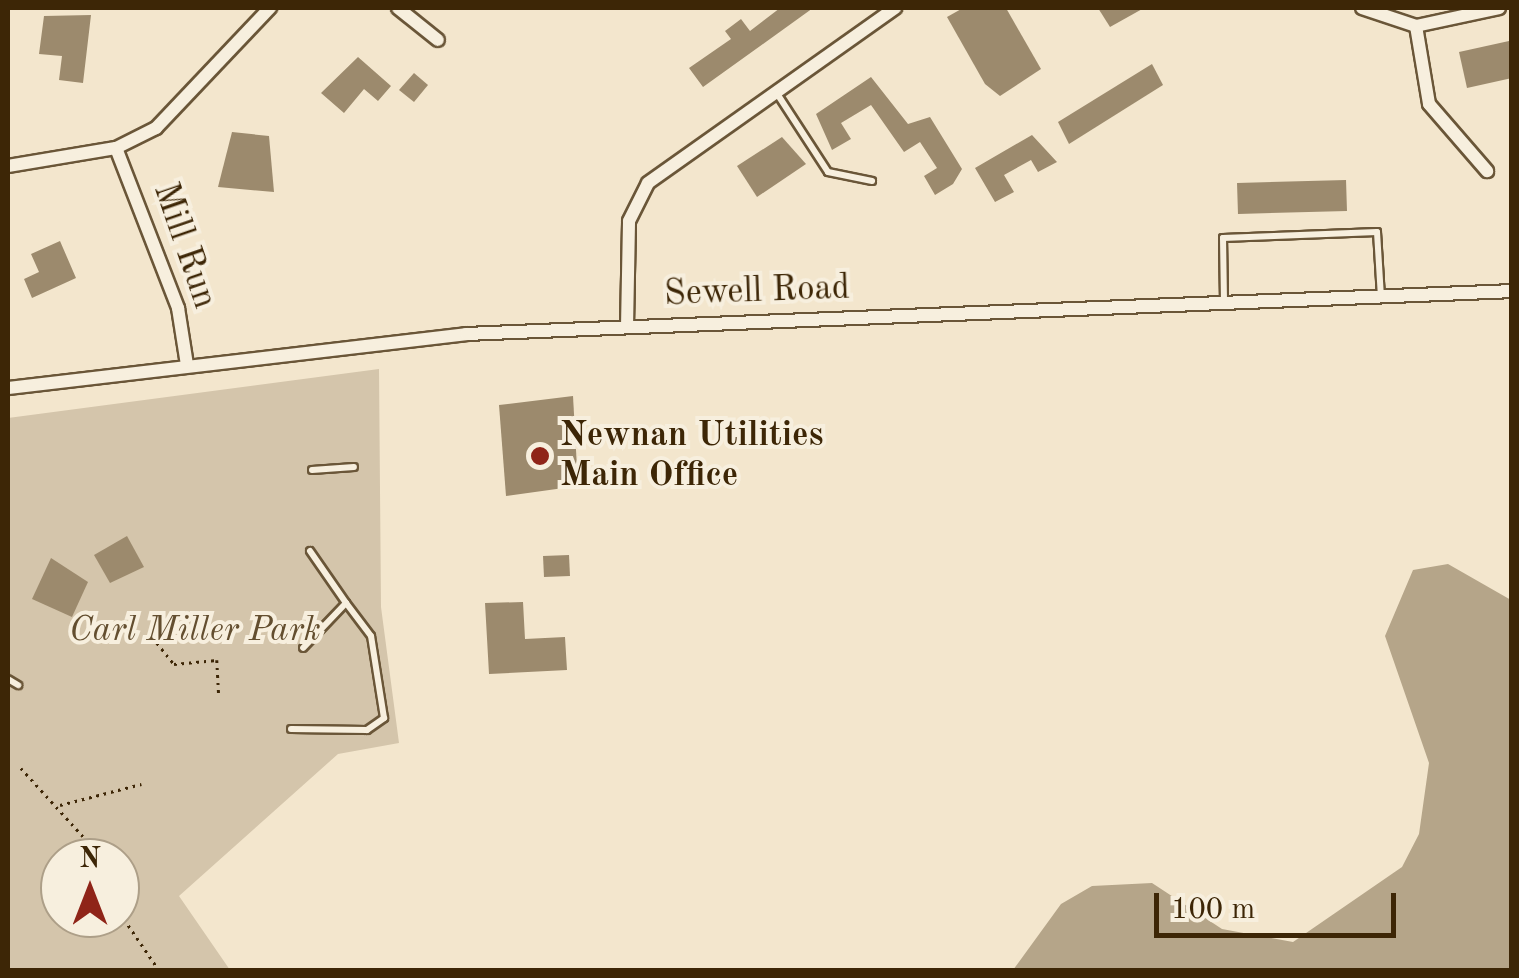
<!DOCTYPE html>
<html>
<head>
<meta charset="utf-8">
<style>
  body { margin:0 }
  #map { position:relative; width:1519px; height:978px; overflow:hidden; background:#f3e6cd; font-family:"Old Standard TT",serif }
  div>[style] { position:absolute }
  .green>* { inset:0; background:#d4c5ab }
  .water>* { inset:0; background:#b5a589 }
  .building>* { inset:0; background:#9c8a6d }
  .path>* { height:2.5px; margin-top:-1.25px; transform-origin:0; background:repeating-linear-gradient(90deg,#3d2606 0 2.5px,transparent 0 7.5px) }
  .roads { filter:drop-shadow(2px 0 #6a5638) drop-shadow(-2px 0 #6a5638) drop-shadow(0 2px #6a5638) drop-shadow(0 -2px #6a5638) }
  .lane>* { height:6px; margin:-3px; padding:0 3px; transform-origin:3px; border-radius:3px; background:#f7efde }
  .street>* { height:12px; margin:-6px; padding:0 6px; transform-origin:6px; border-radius:6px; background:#f7efde }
  .dots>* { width:28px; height:28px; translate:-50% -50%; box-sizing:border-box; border:5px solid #f7efde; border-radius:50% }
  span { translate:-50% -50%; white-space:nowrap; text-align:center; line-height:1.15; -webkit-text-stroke:8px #f7efde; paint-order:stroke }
  .street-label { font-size:35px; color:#3d2606 }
  .poi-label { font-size:35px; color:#3d2606; font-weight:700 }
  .left { translate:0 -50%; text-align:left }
  .park-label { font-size:35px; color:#634e2f; font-style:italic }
  .frame { position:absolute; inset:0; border:10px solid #3d2606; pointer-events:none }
  .north { position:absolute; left:40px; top:838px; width:100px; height:100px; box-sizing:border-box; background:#f7efde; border:2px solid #ad9f88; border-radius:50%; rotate:0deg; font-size:28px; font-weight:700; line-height:40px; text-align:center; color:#3d2606 }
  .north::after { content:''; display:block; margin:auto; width:35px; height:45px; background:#8f2418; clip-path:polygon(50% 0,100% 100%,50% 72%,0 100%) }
  .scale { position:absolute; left:1154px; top:893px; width:242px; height:45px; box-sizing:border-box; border:5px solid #3d2606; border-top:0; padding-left:12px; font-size:30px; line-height:35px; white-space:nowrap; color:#3d2606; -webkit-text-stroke:8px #f7efde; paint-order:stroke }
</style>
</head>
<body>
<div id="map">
  <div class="green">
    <div style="clip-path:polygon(evenodd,379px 369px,381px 607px,399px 743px,338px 754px,179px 896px,230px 970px,8px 970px,8px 418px,379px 369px,60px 858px,120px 858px,120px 918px,60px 918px,60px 858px)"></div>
  </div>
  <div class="water">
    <div style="clip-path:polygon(1448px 564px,1511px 600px,1511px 970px,1013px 970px,1061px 904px,1092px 886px,1152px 883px,1222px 929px,1293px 942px,1402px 867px,1419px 834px,1429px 763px,1385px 636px,1413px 570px)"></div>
  </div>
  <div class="building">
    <div style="clip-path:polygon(780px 8px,813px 8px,703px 87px,689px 68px,731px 39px,725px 31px,741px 19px,750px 31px)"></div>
    <div style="clip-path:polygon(963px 8px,1006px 8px,1041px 69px,1000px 96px,985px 84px,947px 17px)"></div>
    <div style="clip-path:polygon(1098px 8px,1144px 8px,1110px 27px)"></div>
    <div style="clip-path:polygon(91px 15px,83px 83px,59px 80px,62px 56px,39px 54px,44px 16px)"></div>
    <div style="clip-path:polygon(1509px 41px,1512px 78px,1467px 88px,1459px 52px)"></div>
    <div style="clip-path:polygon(358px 57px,391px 86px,378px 101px,364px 89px,344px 113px,321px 93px)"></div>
    <div style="clip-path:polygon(1152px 64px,1163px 85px,1069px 144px,1058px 122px)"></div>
    <div style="clip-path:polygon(414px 73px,428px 85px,414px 102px,399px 90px)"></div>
    <div style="clip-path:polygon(871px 77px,908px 124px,930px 117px,962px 169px,953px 184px,935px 195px,924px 176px,937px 168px,920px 142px,904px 152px,871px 105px,841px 123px,851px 139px,832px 150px,816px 114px)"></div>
    <div style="clip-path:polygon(232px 132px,269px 136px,274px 192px,218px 187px)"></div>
    <div style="clip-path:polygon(1032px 135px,1057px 162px,1038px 172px,1031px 160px,1004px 175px,1014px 192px,995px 202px,975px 168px)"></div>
    <div style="clip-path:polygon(782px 137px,806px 164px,757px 197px,737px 166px)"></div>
    <div style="clip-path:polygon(1346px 180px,1347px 211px,1238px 214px,1237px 183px)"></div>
    <div style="clip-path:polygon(60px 241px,76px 278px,32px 298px,24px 279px,39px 272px,31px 254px)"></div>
    <div style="clip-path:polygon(573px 396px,578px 486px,506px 496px,499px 405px)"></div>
    <div style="clip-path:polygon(127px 536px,144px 567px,110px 583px,94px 555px)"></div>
    <div style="clip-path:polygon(569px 555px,570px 576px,544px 577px,543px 556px)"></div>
    <div style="clip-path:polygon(51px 558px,88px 582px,72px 617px,32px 599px)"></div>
    <div style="clip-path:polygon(523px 602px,525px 639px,565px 637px,567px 670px,489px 674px,485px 603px)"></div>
  </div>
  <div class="path">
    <div style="left:157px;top:643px;width:27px;rotate:51deg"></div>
    <div style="left:174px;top:664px;width:43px;rotate:-5.3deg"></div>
    <div style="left:217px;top:660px;width:34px;rotate:87deg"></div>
    <div style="left:21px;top:768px;width:122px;rotate:47.7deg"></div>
    <div style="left:60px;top:805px;width:84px;rotate:-14.5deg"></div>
    <div style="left:47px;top:907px;width:13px;rotate:-9deg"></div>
    <div style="left:120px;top:913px;width:69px;rotate:55.6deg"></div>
  </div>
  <div class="roads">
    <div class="lane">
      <div style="left:776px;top:92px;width:95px;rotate:57deg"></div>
      <div style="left:828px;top:172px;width:45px;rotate:11.6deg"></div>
      <div style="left:1224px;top:301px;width:63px;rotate:-90.9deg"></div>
      <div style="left:1223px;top:238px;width:154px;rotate:-2.2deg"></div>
      <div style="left:1377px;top:232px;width:65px;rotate:86.5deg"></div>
      <div style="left:312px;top:470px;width:42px;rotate:-4.1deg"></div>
      <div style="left:310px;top:551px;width:63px;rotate:55.3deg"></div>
      <div style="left:8px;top:679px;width:12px;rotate:31deg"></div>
      <div style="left:291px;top:729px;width:76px;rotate:0.8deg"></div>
      <div style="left:367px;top:730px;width:21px;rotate:-35deg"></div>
      <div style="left:384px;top:718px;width:83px;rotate:-99deg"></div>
      <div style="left:371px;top:636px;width:41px;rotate:-127.1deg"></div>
      <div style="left:346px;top:603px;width:62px;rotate:133.7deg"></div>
    </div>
    <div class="street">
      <div style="left:398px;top:8px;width:51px;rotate:38.7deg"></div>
      <div style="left:1362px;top:8px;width:57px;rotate:18.4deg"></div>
      <div style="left:1416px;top:26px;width:85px;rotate:-12.2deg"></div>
      <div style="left:1416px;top:26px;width:79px;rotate:80.5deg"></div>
      <div style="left:1429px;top:104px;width:89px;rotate:49.1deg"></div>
      <div style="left:116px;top:148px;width:172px;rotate:68.8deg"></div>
      <div style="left:178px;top:308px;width:58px;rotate:81deg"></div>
      <div style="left:8px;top:166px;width:109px;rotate:-9.5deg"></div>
      <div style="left:116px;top:148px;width:45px;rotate:-26.6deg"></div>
      <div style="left:156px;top:128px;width:166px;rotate:-46.5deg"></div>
      <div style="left:627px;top:327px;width:106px;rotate:-88.9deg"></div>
      <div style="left:629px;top:221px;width:42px;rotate:-63.4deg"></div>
      <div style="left:648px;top:183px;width:303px;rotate:-35.3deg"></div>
      <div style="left:8px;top:388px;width:461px;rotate:-6.7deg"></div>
      <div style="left:466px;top:334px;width:1047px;rotate:-2.35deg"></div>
    </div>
  </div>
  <div class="dots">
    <div style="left:540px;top:456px;background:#8f2418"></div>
  </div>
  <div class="street-label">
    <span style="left:184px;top:246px;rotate:71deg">Mill Run</span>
    <span style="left:757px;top:292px;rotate:-2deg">Sewell Road</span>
  </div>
  <div class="poi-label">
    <span class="left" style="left:560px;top:456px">Newnan Utilities<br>Main Office</span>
  </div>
  <div class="park-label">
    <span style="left:195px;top:631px">Carl Miller Park</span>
  </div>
  <div class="frame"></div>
  <div class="north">N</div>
  <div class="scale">100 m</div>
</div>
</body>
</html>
